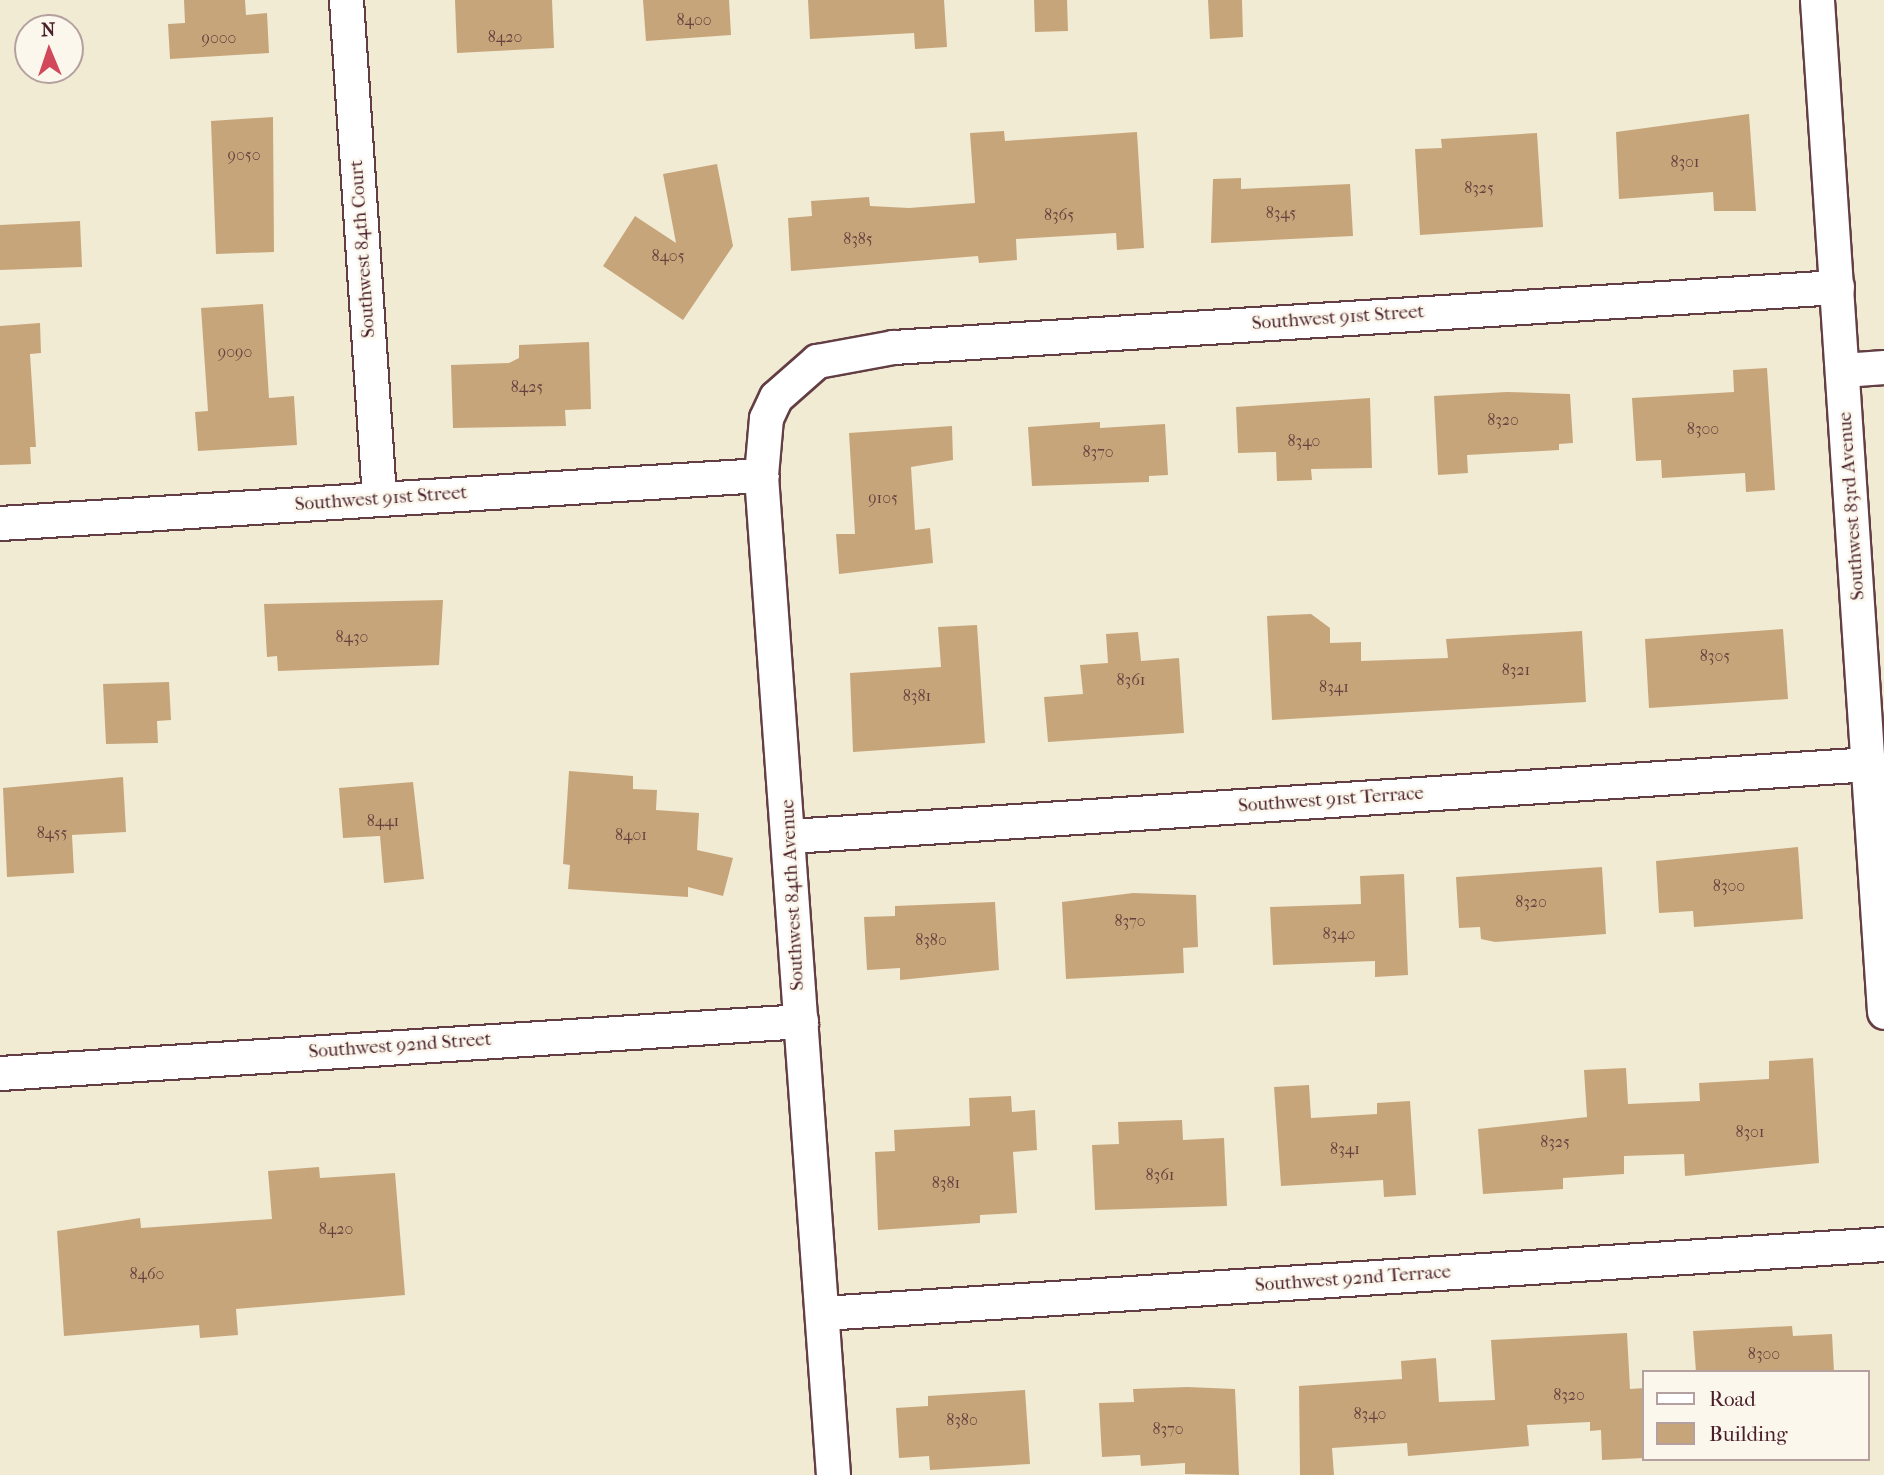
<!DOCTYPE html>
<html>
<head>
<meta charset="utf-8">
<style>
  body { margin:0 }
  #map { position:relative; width:1884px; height:1475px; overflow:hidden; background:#f1ebd4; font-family:"IM FELL French Canon",serif }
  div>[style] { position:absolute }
  .building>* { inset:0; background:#c7a57b }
  .roads { filter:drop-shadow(2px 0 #633e44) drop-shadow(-2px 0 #633e44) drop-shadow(0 2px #633e44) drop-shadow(0 -2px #633e44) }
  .minor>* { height:33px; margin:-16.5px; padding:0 16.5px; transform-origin:16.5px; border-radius:16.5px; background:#fff }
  span { translate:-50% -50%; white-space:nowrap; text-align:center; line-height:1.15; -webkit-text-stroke:5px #fbf7ec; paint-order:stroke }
  .number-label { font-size:16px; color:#69403f }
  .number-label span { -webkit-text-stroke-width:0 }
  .street-label { font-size:19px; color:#4a1f2b }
  .legend { position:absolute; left:1642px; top:1370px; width:228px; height:91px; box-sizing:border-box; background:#fbf7ec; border:2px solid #b4a19f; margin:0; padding:9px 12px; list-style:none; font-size:21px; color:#4a1f2b }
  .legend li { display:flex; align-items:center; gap:14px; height:35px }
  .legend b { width:35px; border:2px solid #b4a19f }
  .north { position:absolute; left:14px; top:14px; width:70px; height:70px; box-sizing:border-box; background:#fbf7ec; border:2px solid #b4a19f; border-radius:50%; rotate:358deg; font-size:19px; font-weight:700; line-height:28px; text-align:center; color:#4a1f2b }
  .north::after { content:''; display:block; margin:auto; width:24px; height:32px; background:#d1495b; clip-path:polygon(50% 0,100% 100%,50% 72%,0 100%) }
</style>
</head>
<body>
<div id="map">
  <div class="building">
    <div style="clip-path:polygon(184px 0,245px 0,246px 15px,267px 13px,269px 53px,170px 59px,168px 24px,185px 23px)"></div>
    <div style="clip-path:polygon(455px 0,552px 0,554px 48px,457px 53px)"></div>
    <div style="clip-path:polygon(643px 0,729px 0,731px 35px,646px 41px)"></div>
    <div style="clip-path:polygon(808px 0,944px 0,947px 47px,915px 49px,914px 33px,810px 39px)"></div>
    <div style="clip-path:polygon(1034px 0,1067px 0,1068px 31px,1035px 32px)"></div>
    <div style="clip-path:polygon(1208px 0,1242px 0,1243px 37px,1210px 39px)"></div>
    <div style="clip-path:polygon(1749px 114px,1756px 211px,1714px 211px,1713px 192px,1619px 199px,1616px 132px)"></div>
    <div style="clip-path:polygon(273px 117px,274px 252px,216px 254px,211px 121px)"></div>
    <div style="clip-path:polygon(1004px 131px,1005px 141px,1137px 132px,1144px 248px,1117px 250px,1116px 233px,1016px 239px,1017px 260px,979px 263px,978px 256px,791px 271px,788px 218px,812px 216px,811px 201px,869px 197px,870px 206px,909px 208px,975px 203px,970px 133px)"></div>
    <div style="clip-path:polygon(1537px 133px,1543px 227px,1420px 235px,1415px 149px,1442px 148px,1441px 139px)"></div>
    <div style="clip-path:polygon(717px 164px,733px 246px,683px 320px,603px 266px,635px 216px,676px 243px,663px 174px)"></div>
    <div style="clip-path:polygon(1241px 178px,1241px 189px,1350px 184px,1353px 236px,1211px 243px,1213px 179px)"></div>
    <div style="clip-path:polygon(80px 221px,82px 267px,0 270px,0 225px)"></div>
    <div style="clip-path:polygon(263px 304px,269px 398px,294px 396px,297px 445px,198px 451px,195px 412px,208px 411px,201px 308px)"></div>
    <div style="clip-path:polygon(40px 323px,41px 353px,30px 354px,36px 447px,30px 447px,31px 464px,0 465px,0 326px)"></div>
    <div style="clip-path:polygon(589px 342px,591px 409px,565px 410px,566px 426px,453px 428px,451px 365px,509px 363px,519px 358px,519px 345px)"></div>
    <div style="clip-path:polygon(1767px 368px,1775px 490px,1746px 492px,1745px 473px,1662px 478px,1661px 460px,1636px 461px,1632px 398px,1734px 392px,1733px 370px)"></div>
    <div style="clip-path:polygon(1507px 392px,1570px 394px,1573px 443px,1559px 444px,1559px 450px,1467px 455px,1468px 473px,1438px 475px,1434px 396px)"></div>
    <div style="clip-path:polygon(1370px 398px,1372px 468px,1311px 469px,1312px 480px,1277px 481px,1276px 452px,1238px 453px,1236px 407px)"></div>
    <div style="clip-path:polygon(1100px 422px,1100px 428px,1165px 424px,1168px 475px,1149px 476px,1149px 482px,1032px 486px,1028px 427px)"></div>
    <div style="clip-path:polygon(952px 426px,953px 460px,911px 467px,915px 530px,930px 528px,933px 563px,839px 574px,836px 534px,855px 534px,849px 433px)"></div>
    <div style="clip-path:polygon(443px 600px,439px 665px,278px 671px,277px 656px,267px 657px,264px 604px)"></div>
    <div style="clip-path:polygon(1311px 614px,1330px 628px,1330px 643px,1361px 642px,1361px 661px,1448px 658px,1446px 639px,1582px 631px,1586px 702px,1272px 720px,1267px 616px)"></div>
    <div style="clip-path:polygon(977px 625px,985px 743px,853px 752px,850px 673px,941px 667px,938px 627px)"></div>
    <div style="clip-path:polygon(1783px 629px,1788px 699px,1649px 708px,1645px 639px)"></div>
    <div style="clip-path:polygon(1138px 632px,1141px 661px,1179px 658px,1184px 733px,1048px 742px,1044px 697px,1083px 694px,1080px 665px,1108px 663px,1106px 634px)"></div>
    <div style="clip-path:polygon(169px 682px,171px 720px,157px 721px,158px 743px,106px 744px,103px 684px)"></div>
    <div style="clip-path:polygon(569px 771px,633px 776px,633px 789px,657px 790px,656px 810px,699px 813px,697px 850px,733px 858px,723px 896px,688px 887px,688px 897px,568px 889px,570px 865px,563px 864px)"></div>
    <div style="clip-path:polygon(123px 777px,126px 832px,72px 835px,74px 873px,7px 877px,3px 788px)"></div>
    <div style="clip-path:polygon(413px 782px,424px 879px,384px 883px,380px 836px,343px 838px,339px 788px)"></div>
    <div style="clip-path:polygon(1798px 847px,1803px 919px,1694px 927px,1693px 911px,1659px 913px,1656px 861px)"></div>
    <div style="clip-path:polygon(1602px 867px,1606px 934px,1495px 942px,1481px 939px,1480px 927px,1459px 928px,1456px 877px)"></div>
    <div style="clip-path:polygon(1404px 874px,1408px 975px,1375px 977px,1375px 961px,1273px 965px,1270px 907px,1361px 904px,1360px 876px)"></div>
    <div style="clip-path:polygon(1133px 893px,1196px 895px,1198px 947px,1183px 948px,1184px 973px,1066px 979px,1062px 902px)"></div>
    <div style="clip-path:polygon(995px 902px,999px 970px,900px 980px,900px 968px,867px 970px,864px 917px,895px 916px,895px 906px)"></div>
    <div style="clip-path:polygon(1813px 1058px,1819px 1163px,1685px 1176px,1684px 1154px,1624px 1156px,1624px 1174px,1563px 1178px,1563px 1189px,1483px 1194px,1478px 1129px,1587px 1117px,1584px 1070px,1626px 1068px,1628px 1104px,1700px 1101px,1699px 1083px,1769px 1079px,1769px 1061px)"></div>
    <div style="clip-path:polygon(1309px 1085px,1311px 1118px,1377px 1114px,1377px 1103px,1410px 1101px,1416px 1195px,1384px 1197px,1383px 1180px,1281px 1186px,1274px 1087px)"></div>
    <div style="clip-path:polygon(1011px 1096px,1012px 1112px,1035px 1110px,1037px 1150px,1013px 1152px,1017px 1213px,980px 1215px,980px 1223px,878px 1230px,875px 1152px,895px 1151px,894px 1130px,970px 1126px,969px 1098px)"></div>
    <div style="clip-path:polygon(1182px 1120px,1183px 1140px,1224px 1138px,1227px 1206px,1095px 1210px,1092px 1145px,1119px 1144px,1118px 1122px)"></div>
    <div style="clip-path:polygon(319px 1167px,320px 1178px,395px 1173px,405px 1295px,236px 1309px,238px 1335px,200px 1338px,199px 1325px,64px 1336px,57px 1231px,140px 1218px,141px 1228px,272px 1219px,268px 1171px)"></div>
    <div style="clip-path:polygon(1792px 1326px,1793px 1336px,1832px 1334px,1834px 1372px,1696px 1372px,1693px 1331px)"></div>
    <div style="clip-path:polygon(1627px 1333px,1630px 1389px,1644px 1388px,1644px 1458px,1602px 1460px,1601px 1430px,1590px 1431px,1590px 1422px,1527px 1425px,1529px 1446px,1408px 1456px,1407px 1443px,1332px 1448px,1334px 1475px,1300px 1475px,1299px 1386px,1402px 1379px,1401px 1361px,1436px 1358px,1439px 1402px,1495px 1400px,1491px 1340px)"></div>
    <div style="clip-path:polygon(1187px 1387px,1235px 1389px,1239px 1475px,1185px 1474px,1185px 1463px,1141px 1466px,1140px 1455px,1102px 1457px,1099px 1403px,1134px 1402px,1133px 1389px)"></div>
    <div style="clip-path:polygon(1025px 1390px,1030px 1464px,930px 1470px,929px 1456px,899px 1458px,896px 1408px,928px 1406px,928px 1396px)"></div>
  </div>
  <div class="roads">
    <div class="minor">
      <div style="left:346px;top:0;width:499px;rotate:86.2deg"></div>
      <div style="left:1817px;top:0;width:1014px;rotate:86.21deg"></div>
      <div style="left:1843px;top:370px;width:41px;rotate:-4.2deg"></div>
      <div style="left:0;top:523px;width:763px;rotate:-3.61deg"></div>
      <div style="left:791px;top:836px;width:1081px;rotate:-3.82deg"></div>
      <div style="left:0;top:1073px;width:803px;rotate:-3.71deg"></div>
      <div style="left:823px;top:1313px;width:1063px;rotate:-3.72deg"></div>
      <div style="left:833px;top:1475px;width:1003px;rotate:-94.12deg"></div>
      <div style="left:761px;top:475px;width:57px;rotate:-85deg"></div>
      <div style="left:766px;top:418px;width:23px;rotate:-65deg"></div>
      <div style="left:776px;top:397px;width:55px;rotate:-41.3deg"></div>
      <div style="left:817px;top:361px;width:77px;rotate:-10.4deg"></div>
      <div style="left:893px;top:347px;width:946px;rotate:-3.64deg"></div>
    </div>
  </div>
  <div class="number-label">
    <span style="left:694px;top:20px">8400</span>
    <span style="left:505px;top:37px">8420</span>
    <span style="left:219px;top:38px">9000</span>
    <span style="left:244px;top:155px">9050</span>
    <span style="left:1685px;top:162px">8301</span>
    <span style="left:1479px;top:188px">8325</span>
    <span style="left:1281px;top:213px">8345</span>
    <span style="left:1059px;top:215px">8365</span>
    <span style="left:858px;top:239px">8385</span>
    <span style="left:668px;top:256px">8405</span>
    <span style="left:235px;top:352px">9090</span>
    <span style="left:527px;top:387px">8425</span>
    <span style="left:1503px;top:420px">8320</span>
    <span style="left:1703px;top:429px">8300</span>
    <span style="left:1304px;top:441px">8340</span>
    <span style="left:1098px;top:452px">8370</span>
    <span style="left:883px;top:498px">9105</span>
    <span style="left:352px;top:637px">8430</span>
    <span style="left:1715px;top:656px">8305</span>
    <span style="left:1516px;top:670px">8321</span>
    <span style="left:1131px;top:680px">8361</span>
    <span style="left:1334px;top:687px">8341</span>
    <span style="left:917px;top:696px">8381</span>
    <span style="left:383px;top:821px">8441</span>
    <span style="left:52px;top:833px">8455</span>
    <span style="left:631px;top:835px">8401</span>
    <span style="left:1729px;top:886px">8300</span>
    <span style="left:1531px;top:902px">8320</span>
    <span style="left:1130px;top:921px">8370</span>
    <span style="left:1339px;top:934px">8340</span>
    <span style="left:931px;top:940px">8380</span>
    <span style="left:1750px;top:1132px">8301</span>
    <span style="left:1555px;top:1142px">8325</span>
    <span style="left:1345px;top:1149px">8341</span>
    <span style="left:1160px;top:1175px">8361</span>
    <span style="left:946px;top:1183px">8381</span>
    <span style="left:336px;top:1229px">8420</span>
    <span style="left:147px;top:1274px">8460</span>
    <span style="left:1764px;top:1354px">8300</span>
    <span style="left:1569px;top:1395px">8320</span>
    <span style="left:1370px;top:1414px">8340</span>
    <span style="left:962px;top:1420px">8380</span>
    <span style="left:1168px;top:1429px">8370</span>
  </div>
  <div class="street-label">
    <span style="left:363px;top:249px;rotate:-94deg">Southwest 84th Court</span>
    <span style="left:1338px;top:318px;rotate:-4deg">Southwest 91st Street</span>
    <span style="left:381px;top:499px;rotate:-4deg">Southwest 91st Street</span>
    <span style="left:1852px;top:506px;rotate:-94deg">Southwest 83rd Avenue</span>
    <span style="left:1331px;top:800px;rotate:-4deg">Southwest 91st Terrace</span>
    <span style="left:793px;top:895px;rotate:-93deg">Southwest 84th Avenue</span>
    <span style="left:400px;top:1046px;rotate:-4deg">Southwest 92nd Street</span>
    <span style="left:1353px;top:1279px;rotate:-4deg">Southwest 92nd Terrace</span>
  </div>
  <ul class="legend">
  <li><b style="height:9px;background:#fff"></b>Road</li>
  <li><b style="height:19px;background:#c7a57b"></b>Building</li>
  </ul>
  <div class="north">N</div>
</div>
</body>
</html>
